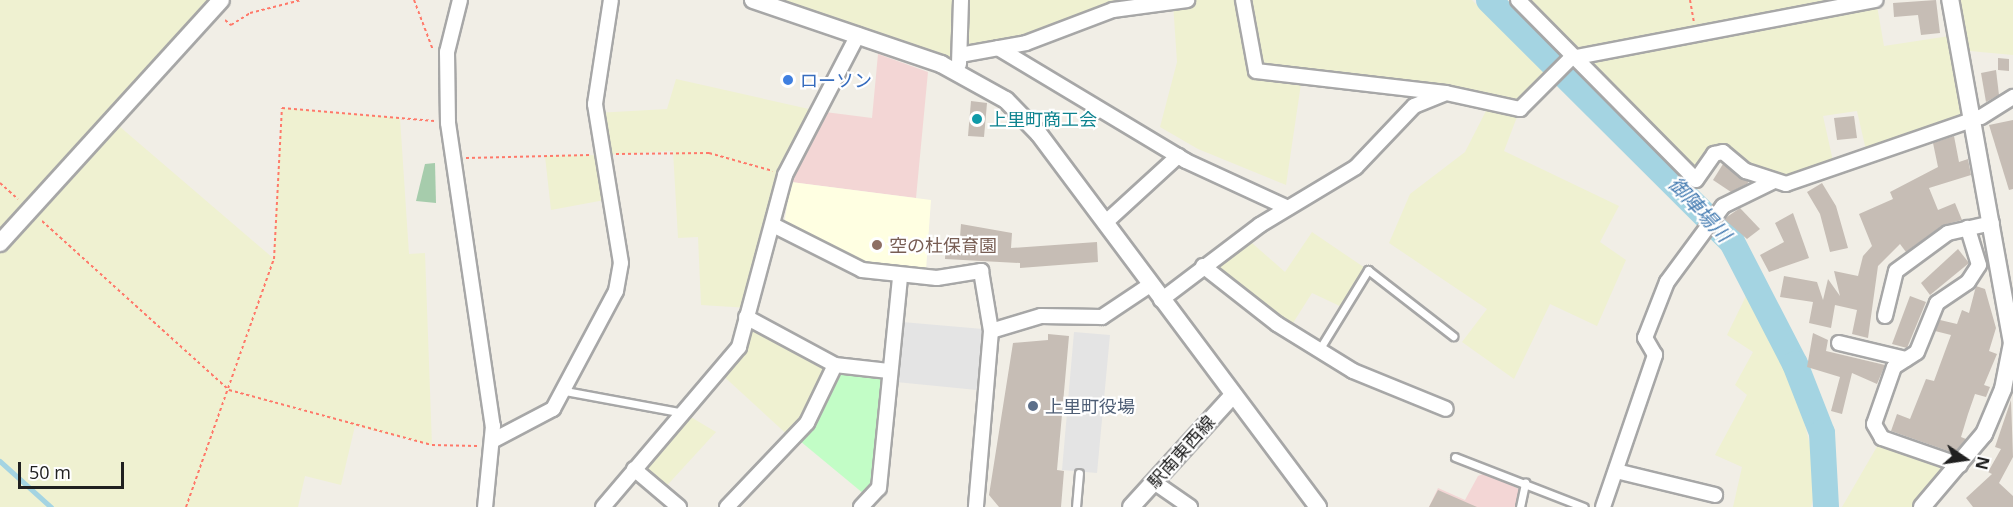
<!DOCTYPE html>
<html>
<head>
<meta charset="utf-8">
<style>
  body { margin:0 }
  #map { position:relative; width:2013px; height:507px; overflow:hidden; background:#f1eee6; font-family:"Open Sans","Noto Sans JP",sans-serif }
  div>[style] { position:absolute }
  .commercial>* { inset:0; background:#f3d6d5 }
  .education>* { inset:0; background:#ffffe2 }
  .farmland>* { inset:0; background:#eff1d1 }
  .cemetery>* { inset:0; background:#a6ccac }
  .park>* { inset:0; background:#c2fdc6 }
  .parking>* { inset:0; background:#e4e4e4 }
  .stream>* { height:4.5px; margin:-2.25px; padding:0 2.25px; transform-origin:2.25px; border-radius:2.25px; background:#a4d4e2 }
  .river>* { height:26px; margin:-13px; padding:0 13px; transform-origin:13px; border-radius:13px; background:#a4d4e2 }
  .building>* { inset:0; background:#c6bdb5 }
  .path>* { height:2px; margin-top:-1px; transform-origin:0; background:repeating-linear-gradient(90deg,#ff796a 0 3px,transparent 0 6px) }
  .roads { filter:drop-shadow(2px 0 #a7a7a7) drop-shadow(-2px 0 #a7a7a7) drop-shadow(0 2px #a7a7a7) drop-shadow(0 -2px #a7a7a7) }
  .service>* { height:7px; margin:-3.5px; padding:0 3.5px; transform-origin:3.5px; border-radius:3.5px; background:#fff }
  .minor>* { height:14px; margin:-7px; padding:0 7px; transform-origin:7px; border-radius:7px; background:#fff }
  .tertiary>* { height:16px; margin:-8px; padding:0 8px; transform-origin:8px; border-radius:8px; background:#fff }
  .dots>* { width:16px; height:16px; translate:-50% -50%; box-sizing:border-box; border:3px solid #fff; border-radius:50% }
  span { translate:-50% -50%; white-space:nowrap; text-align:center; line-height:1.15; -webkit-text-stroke:4.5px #fff; paint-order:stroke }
  .shop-label { font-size:18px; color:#366cbe }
  .left { translate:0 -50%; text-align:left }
  .culture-label { font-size:18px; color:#0d838f }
  .education-label { font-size:18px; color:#785e54 }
  .service-label { font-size:18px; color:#4e5e75 }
  .street-label { font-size:18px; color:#202020 }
  .water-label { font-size:20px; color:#427ab0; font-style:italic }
  .north { position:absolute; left:1935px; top:429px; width:60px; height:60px; -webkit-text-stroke:4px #fff; paint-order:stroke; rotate:103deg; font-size:16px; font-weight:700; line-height:24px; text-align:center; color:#202020 }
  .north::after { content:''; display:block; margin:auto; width:21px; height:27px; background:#202020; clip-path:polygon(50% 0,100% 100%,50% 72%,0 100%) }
  .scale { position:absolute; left:18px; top:462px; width:106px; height:27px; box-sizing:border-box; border:3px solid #202020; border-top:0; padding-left:8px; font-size:18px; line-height:21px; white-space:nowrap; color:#202020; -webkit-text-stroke:4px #fff; paint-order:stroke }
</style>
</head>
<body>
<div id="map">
  <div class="commercial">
    <div style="clip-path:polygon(878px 54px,928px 72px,916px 198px,791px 182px,825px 112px,872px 118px)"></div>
    <div style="clip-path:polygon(1485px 473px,1519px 489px,1516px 507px,1429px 507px,1438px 488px,1465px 500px,1478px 476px)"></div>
  </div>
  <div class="education">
    <div style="clip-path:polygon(791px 182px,931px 200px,926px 270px,867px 266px,784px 224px)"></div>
  </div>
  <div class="farmland">
    <div style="clip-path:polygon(0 0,221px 0,112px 120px,273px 258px,282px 108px,400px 118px,409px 254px,425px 253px,432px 445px,355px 426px,341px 485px,305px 476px,298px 507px,0 507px)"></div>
    <div style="clip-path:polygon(753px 0,1472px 0,1550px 79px,1520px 109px,1504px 151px,1619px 206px,1600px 242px,1626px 260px,1597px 326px,1550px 304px,1514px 379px,1462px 342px,1487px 309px,1389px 243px,1410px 194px,1465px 152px,1490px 103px,1302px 77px,1286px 185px,1198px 149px,1160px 127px,1177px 62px,1173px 3px,1077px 21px,960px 55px,959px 71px)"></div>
    <div style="clip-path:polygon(1518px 0,1876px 0,1884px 46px,1956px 35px,1950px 0,2013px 0,2013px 55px,1959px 50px,1971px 120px,1868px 159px,1857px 111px,1823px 116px,1835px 170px,1786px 184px,1723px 153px,1696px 180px)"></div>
    <div style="clip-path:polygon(676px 79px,818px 111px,785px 175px,749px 308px,701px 305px,698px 237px,678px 238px,673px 151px,601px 155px,610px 199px,551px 210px,545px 156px,600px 155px,596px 113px,667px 109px)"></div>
    <div style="clip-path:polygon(1312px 232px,1368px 270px,1344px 308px,1312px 293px,1288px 331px,1203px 266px,1244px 236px,1285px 272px)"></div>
    <div style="clip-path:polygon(1747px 294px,1794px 380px,1818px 478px,1811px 507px,1733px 507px,1742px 467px,1715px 455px,1747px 395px,1735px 385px,1753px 352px,1727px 335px)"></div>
    <div style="clip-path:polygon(746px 317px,835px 365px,792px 439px,719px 372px)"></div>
    <div style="clip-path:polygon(684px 413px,716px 432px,661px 492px,634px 469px)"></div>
    <div style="clip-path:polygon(1882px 438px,1960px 465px,1922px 507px,1842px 507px)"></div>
  </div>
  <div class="cemetery">
    <div style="clip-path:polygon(435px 163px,436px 203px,416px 201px,425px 164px)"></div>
  </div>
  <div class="park">
    <div style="clip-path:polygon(839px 370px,879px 374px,884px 380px,873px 485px,864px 494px,800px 441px)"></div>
  </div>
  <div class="parking">
    <div style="clip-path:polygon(902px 322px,983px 329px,977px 390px,896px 382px)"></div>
    <div style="clip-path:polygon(1074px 332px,1110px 335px,1097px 473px,1062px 470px)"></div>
  </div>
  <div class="stream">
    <div style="left:0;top:461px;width:69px;rotate:42deg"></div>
  </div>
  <div class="river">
    <div style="left:1489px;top:0;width:343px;rotate:44.9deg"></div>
    <div style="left:1732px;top:242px;width:137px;rotate:62.7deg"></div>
    <div style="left:1795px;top:364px;width:74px;rotate:68.6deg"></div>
    <div style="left:1822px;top:433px;width:74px;rotate:86.9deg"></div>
  </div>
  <div class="building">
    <div style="clip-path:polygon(1936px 0,1940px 33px,1921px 35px,1918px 15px,1894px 17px,1893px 3px)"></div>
    <div style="clip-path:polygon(1998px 58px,2009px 59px,2009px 71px,1998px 70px)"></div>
    <div style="clip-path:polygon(1996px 70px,1999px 95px,1986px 102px,1981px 73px)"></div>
    <div style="clip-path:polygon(971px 101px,987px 103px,984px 137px,968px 136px)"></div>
    <div style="clip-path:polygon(1854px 116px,1857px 138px,1837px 140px,1834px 118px)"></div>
    <div style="clip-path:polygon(2013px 120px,2013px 189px,2009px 190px,1989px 125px)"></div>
    <div style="clip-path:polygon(1954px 136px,1959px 162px,1968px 159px,1971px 175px,1929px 188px,1938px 210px,1955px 203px,1962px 220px,1943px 225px,1906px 252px,1900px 244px,1878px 266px,1868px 338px,1852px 334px,1857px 310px,1835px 305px,1831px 328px,1809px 323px,1813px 302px,1780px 297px,1784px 276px,1817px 282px,1823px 300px,1828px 279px,1840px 296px,1834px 271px,1858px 276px,1863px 256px,1872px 246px,1859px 214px,1893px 199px,1890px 192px,1938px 167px,1933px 143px)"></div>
    <div style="clip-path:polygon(1723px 164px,1749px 181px,1747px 184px,1731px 192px,1713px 180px)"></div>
    <div style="clip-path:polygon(1822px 183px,1836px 206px,1848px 248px,1830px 252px,1820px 214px,1807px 192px)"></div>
    <div style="clip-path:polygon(1740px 208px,1760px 229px,1747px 239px,1724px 219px)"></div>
    <div style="clip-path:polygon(1793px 213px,1809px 258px,1769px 272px,1760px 255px,1784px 242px,1775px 223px)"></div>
    <div style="clip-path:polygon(961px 224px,1012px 233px,1011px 248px,1097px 242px,1098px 262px,1020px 268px,1020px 263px,945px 259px,946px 236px,960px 237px)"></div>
    <div style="clip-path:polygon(1958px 249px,1969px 263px,1930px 295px,1921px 283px)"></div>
    <div style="clip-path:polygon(1976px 286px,1985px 289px,1996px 328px,1989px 351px,1997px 354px,1984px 385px,1990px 387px,1986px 397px,1975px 394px,1968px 414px,1961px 437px,1966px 439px,1954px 453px,1891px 431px,1897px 414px,1910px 419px,1926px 379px,1934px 381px,1951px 335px,1935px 331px,1940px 320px,1957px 324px,1962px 310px,1969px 313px)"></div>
    <div style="clip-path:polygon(1910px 296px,1926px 302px,1907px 348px,1892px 344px)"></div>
    <div style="clip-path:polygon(1813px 333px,1828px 340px,1826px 351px,1885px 365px,1877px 384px,1852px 373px,1842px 414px,1831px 411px,1840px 377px,1807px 367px)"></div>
    <div style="clip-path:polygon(1048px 334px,1069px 336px,1057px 470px,1064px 471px,1061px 507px,999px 507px,989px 495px,1013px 343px,1048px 340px)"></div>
    <div style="clip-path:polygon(2011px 400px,2013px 457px,1999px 483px,2013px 496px,2013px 507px,1973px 507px,1966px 498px,1992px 474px,1988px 472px,2001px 449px,1995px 447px)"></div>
    <div style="clip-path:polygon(1438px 490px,1477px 507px,1429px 507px)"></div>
  </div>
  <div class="path">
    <div style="left:414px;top:0;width:53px;rotate:69.2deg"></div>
    <div style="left:1690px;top:0;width:22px;rotate:80deg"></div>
    <div style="left:225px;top:20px;width:8px;rotate:40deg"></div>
    <div style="left:231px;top:25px;width:22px;rotate:-32deg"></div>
    <div style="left:250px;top:13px;width:53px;rotate:-14.3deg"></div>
    <div style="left:616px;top:154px;width:93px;rotate:-0.6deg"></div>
    <div style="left:709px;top:153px;width:66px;rotate:15.7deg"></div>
    <div style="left:466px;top:158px;width:124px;rotate:-1.4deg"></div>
    <div style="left:0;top:183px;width:24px;rotate:42deg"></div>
    <div style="left:42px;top:221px;width:252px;rotate:42.1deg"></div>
    <div style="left:229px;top:390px;width:210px;rotate:15.2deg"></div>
    <div style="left:432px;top:445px;width:45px;rotate:1.3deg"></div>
    <div style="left:186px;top:507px;width:263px;rotate:-70.5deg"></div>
    <div style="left:274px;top:259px;width:151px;rotate:-87deg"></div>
    <div style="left:282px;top:108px;width:153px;rotate:4.9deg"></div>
  </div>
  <div class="roads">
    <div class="service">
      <div style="left:1319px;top:350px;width:94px;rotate:-58.5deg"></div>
      <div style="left:1368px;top:270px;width:108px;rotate:37.8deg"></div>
      <div style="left:565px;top:391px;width:121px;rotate:10.5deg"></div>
      <div style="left:1455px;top:457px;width:138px;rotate:21.2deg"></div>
      <div style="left:1076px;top:507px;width:34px;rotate:-85deg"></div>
      <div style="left:1520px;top:507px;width:25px;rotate:-78deg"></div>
    </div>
    <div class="minor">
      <div style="left:460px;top:0;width:54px;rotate:104deg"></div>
      <div style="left:447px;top:52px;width:71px;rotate:89.2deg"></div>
      <div style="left:448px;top:123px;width:306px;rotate:81.6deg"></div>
      <div style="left:493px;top:426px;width:81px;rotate:95.6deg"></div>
      <div style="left:1243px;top:0;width:72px;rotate:79.6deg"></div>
      <div style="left:1256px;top:71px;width:191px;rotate:6.6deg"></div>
      <div style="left:1446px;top:93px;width:76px;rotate:12.2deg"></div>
      <div style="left:1520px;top:109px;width:72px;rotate:-45deg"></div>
      <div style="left:1571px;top:58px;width:310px;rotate:-10.8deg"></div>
      <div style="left:1518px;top:0;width:253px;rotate:45.3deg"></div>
      <div style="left:1696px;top:180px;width:32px;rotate:-55deg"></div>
      <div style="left:1714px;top:154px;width:9px;rotate:-13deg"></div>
      <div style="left:1723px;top:152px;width:30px;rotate:40deg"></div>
      <div style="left:1746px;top:171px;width:42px;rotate:18deg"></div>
      <div style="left:1786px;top:184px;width:206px;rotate:-19deg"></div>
      <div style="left:1981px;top:117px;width:38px;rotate:-32deg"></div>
      <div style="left:998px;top:48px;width:219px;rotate:31deg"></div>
      <div style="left:1186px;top:161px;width:112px;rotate:24.7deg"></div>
      <div style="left:960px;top:55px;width:67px;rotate:-10.3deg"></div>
      <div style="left:1026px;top:43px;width:93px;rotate:-20.8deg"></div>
      <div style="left:1113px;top:10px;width:75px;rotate:-7.7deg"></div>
      <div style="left:959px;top:64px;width:64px;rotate:-88.2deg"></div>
      <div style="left:1106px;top:222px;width:98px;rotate:-42.5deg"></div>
      <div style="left:773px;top:225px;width:100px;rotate:26.8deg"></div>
      <div style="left:862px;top:270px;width:75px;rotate:6.1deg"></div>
      <div style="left:937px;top:278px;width:45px;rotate:-9deg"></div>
      <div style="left:981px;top:271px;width:61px;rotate:80.5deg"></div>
      <div style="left:991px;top:331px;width:177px;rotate:94.9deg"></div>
      <div style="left:1203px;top:266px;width:94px;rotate:38.1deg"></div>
      <div style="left:1277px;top:324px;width:89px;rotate:31.7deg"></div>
      <div style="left:1353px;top:371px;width:100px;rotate:22.2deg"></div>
      <div style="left:1161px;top:300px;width:124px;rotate:-37.1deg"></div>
      <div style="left:1260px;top:225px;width:112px;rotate:-31.1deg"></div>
      <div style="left:1356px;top:167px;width:84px;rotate:-46.4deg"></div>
      <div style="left:1414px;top:106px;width:32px;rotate:-22deg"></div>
      <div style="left:1885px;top:316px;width:46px;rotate:-76.3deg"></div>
      <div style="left:1896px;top:271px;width:64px;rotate:-36.2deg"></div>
      <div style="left:1948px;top:233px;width:45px;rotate:-12.8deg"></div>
      <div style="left:746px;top:317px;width:101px;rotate:28.3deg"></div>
      <div style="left:835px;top:365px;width:54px;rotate:6.3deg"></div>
      <div style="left:991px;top:331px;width:52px;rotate:-16.7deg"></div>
      <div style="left:1041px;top:316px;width:61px;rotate:0.9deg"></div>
      <div style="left:1102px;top:317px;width:58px;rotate:-33.7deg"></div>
      <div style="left:1839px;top:343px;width:69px;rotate:13.4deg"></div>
      <div style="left:492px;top:441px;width:69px;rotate:-27.7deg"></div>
      <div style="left:553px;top:409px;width:134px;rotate:-61.9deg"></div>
      <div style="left:616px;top:291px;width:28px;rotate:-80deg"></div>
      <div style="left:621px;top:263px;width:161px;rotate:-99.3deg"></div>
      <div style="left:595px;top:104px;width:105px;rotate:-81.3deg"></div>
      <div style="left:1960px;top:465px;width:83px;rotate:-160.9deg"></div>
      <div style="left:1882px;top:438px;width:16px;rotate:-120deg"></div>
      <div style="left:1874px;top:424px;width:60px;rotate:-70.7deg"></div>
      <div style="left:1894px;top:367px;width:27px;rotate:-33deg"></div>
      <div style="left:1917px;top:352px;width:53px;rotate:-67.8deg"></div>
      <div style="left:1937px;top:303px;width:37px;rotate:-34deg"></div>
      <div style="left:1968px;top:282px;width:20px;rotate:-57deg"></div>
      <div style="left:1979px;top:265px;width:39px;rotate:-107deg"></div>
      <div style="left:634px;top:469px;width:59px;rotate:40.2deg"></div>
      <div style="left:1616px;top:471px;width:102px;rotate:13.6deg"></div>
      <div style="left:1154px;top:482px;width:44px;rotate:34.8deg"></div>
      <div style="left:603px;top:507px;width:210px;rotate:-49.6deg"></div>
      <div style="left:739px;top:347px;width:178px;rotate:-75deg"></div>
      <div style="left:785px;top:175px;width:158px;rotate:-62.5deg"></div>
      <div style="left:727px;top:507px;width:116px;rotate:-46.4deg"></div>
      <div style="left:807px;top:423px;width:64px;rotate:-64.2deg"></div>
      <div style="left:861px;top:507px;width:26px;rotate:-47deg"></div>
      <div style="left:879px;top:488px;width:212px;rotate:-84.3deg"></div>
      <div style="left:1603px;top:507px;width:161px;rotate:-71.1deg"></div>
      <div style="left:1655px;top:355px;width:20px;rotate:-120deg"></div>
      <div style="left:1645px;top:338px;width:60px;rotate:-68.6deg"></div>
      <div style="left:1667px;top:282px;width:94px;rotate:-53.6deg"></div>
      <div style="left:1723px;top:206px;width:57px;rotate:-26.1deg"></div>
    </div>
    <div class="tertiary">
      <div style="left:753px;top:0;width:199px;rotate:18.8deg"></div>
      <div style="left:941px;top:64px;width:74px;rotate:29deg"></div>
      <div style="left:1006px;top:100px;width:47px;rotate:45.9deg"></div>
      <div style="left:1039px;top:134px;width:466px;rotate:53.2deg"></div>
      <div style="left:0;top:243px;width:328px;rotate:-47.7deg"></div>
      <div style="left:1131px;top:507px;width:149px;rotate:-47.7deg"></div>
      <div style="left:1922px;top:507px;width:96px;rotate:-49.7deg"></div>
      <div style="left:1984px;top:434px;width:49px;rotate:-67.1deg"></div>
      <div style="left:2003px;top:389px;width:47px;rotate:-78.9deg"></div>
      <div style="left:2012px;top:343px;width:349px;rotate:-100.2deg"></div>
    </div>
  </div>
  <div class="dots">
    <div style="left:788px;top:80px;background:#3f7fe0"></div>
    <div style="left:977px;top:119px;background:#0f9aa8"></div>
    <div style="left:877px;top:245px;background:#8d6e63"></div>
    <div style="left:1033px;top:406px;background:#5c6f8a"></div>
  </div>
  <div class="shop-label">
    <span class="left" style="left:800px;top:80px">ローソン</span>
  </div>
  <div class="culture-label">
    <span class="left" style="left:989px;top:119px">上里町商工会</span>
  </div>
  <div class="education-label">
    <span class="left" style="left:889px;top:245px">空の杜保育園</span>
  </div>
  <div class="service-label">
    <span class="left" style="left:1045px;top:406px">上里町役場</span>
  </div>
  <div class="street-label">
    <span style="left:1181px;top:452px;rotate:-48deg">駅南東西線</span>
  </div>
  <div class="water-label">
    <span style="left:1700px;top:209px;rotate:47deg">御陣場川</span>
  </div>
  <div class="north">N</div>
  <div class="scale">50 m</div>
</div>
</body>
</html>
